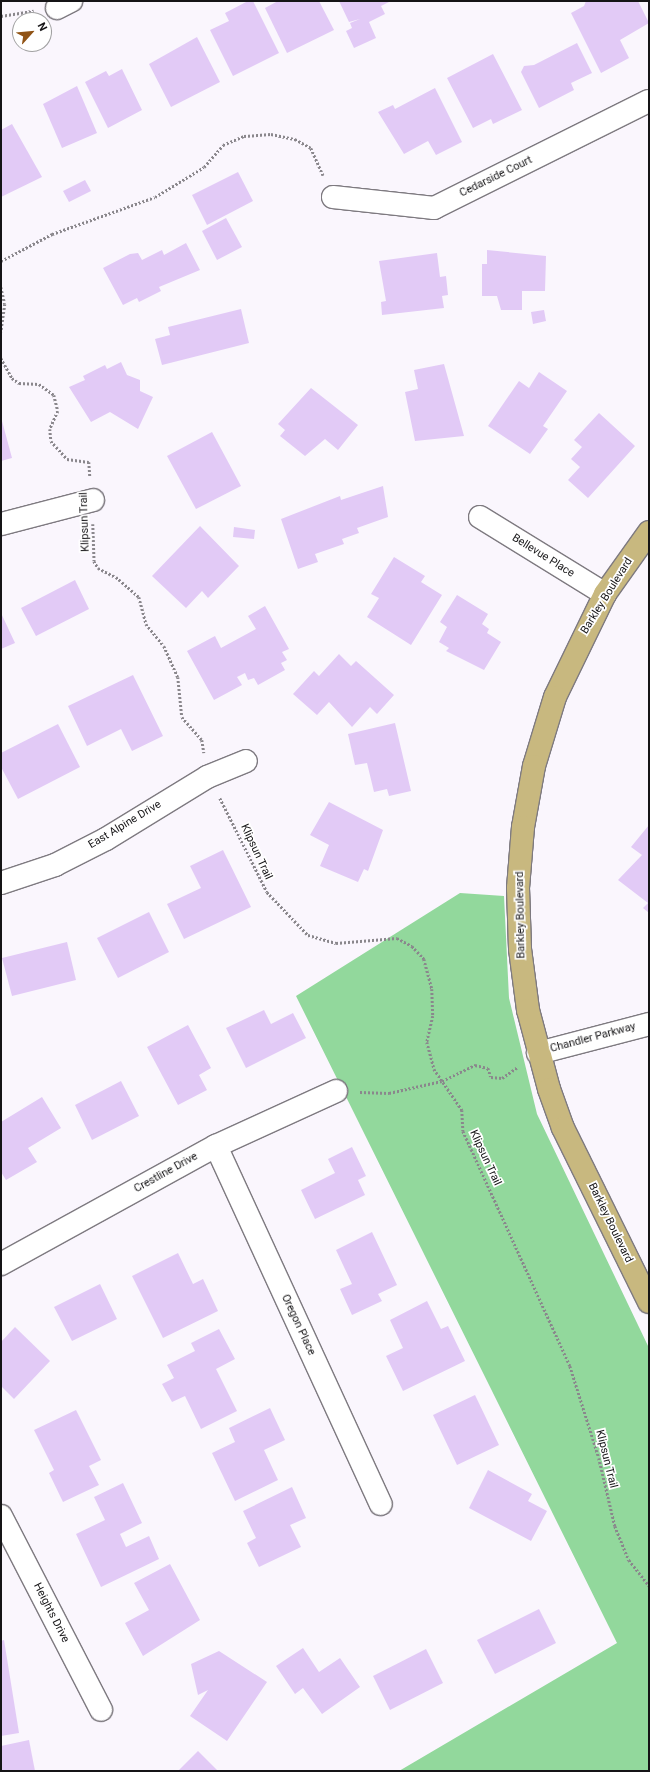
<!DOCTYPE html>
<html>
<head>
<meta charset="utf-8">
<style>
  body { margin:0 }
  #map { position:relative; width:650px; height:1772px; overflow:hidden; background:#faf6fd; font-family:Roboto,sans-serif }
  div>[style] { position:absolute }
  .forest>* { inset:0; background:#92d89c }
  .building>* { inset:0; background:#e2caf6 }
  .path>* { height:2.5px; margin-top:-1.25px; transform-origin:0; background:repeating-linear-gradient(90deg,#8a878c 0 2px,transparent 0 4px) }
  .roads { filter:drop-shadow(1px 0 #7e7a80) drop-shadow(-1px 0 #7e7a80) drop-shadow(0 1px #7e7a80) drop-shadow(0 -1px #7e7a80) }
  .minor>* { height:22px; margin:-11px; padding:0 11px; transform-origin:11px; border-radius:11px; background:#fff }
  .major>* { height:22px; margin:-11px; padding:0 11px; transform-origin:11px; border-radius:11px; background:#c8b87f }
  span { translate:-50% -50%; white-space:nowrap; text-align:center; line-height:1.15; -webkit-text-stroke:3.5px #fff; paint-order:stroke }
  .street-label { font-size:11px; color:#151416 }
  .frame { position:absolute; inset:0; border:2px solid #151416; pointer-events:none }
  .north { position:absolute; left:12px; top:12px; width:40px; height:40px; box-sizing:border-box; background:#fff; border:1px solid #a1a1a2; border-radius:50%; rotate:63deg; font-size:11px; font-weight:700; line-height:16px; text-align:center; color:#151416 }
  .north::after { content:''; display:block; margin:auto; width:14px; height:18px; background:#905315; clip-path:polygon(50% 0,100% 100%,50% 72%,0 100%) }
</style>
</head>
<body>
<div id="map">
  <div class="forest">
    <div style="clip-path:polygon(460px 893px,504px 896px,509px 998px,537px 1114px,649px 1348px,649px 1771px,399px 1771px,617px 1643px,296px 996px)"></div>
  </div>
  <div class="building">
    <div style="clip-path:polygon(248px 1px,253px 1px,279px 53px,233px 76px,210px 30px,229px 21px,225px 13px)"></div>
    <div style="clip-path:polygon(278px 1px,319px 1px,334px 30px,287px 53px,265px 8px)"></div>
    <div style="clip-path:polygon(339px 1px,391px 1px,381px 6px,385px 14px,369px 22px,376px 38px,354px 48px,346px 31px,352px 28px,350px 23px,360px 19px,349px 22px)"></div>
    <div style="clip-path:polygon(586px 1px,638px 1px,649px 23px,620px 40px,629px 58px,601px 73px,571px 13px,584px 6px)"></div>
    <div style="clip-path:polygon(197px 37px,220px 82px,171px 107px,149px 64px)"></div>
    <div style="clip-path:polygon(577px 43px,592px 73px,571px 83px,574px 90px,539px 108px,521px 72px,524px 66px,534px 65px)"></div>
    <div style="clip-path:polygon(493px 54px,522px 110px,493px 124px,491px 119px,473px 128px,447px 78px)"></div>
    <div style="clip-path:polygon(122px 69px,142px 110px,108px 128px,85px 82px,106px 71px,109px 76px)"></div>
    <div style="clip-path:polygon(77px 86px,97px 133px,62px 148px,43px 104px)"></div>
    <div style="clip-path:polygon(435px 88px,462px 142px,436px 155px,428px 141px,404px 154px,378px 112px,393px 105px,395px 109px)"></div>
    <div style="clip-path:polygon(12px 124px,42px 177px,1px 197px,1px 130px)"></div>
    <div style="clip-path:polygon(238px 172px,253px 201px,207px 225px,192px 195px)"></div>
    <div style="clip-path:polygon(85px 180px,91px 191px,69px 202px,63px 191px)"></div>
    <div style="clip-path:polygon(226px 218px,242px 247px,217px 260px,202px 231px)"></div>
    <div style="clip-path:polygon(186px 243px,200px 270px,159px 287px,161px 291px,139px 302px,137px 298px,123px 305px,103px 268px,130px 254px,138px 253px,142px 260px,162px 250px,164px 255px)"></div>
    <div style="clip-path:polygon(487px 250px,546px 256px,545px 291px,522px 291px,522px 310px,501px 310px,497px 296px,482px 296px,482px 264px,487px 264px)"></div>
    <div style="clip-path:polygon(437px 253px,440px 277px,446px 276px,448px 295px,442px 296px,444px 308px,382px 315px,381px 302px,386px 301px,379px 261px)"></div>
    <div style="clip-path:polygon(241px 309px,249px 343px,162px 365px,155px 339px,170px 335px,168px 327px)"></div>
    <div style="clip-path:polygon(544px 310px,546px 321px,533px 324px,531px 312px)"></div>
    <div style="clip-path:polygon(121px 362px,127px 375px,140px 380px,140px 391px,153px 397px,138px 429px,110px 412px,91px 422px,69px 387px,85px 380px,83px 376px,105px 365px,107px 369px)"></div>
    <div style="clip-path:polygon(444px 364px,464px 436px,415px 441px,405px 392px,418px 389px,414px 370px)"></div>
    <div style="clip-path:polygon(539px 372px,567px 391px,543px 426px,548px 429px,530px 454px,488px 426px,519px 381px,529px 388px)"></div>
    <div style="clip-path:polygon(311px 388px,358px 425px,338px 450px,325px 439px,305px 456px,280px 436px,285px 430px,278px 424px)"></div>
    <div style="clip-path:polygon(599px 413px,635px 446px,588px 498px,568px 480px,580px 467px,571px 459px,582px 447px,574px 440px)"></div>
    <div style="clip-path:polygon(2px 421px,12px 458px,1px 461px,1px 422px)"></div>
    <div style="clip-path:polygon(212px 432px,241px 486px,196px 509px,167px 456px)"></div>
    <div style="clip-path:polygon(383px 486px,388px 517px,357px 528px,359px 533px,342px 539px,344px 544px,315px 554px,318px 562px,298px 569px,281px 519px,340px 496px,341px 500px)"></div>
    <div style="clip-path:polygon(200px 526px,239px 566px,208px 598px,202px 591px,186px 608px,152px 576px)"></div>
    <div style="clip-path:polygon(234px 527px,255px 530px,254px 539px,233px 537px)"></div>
    <div style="clip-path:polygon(394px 557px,425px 576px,421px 582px,442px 595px,411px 645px,367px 617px,379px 598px,371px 594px)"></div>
    <div style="clip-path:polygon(75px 580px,89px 609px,36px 636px,21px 608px)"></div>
    <div style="clip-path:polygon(457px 595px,488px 614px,482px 624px,489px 629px,487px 633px,501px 642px,484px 670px,446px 651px,449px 648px,439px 642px,447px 627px,440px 622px)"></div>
    <div style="clip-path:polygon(265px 606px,289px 649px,282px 652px,287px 660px,281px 663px,285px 670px,258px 685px,254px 678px,248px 680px,245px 673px,237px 677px,242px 685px,214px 700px,187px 651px,215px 636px,221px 648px,256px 629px,248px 616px)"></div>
    <div style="clip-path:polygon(1px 613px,15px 643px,1px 649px)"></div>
    <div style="clip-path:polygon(339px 654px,351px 666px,356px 661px,394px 695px,377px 714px,370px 707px,352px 727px,329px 702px,317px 715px,293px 694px,314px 671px,319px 676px)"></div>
    <div style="clip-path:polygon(133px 675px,163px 736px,132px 751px,121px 729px,87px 746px,68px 706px)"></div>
    <div style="clip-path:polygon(395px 723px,411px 791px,389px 796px,387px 789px,374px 792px,367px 763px,355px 765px,348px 734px)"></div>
    <div style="clip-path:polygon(58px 724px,80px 767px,18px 799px,1px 767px,1px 753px)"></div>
    <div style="clip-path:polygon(329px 802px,383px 830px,368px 871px,364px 869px,358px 882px,320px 866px,329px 845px,310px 835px)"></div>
    <div style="clip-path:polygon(649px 825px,649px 913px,643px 908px,648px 903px,618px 880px,642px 855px,631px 847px)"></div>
    <div style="clip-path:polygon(223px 850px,251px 907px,184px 939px,167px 904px,201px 888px,190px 866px)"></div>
    <div style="clip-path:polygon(149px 912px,169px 952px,118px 978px,97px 938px)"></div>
    <div style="clip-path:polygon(67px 942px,76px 980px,12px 996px,2px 958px)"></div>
    <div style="clip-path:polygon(264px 1010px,271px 1024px,293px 1013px,306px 1038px,246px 1068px,226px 1028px)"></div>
    <div style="clip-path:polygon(188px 1025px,211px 1068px,199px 1075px,207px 1090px,178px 1105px,147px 1047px)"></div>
    <div style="clip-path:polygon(121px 1081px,139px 1116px,92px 1140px,75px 1105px)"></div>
    <div style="clip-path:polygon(42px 1097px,61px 1128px,28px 1148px,37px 1162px,6px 1180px,1px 1172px,1px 1122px)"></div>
    <div style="clip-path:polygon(352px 1147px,366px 1176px,358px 1180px,365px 1195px,315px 1219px,301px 1190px,335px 1173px,328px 1159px)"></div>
    <div style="clip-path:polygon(372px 1232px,397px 1285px,378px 1294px,382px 1301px,352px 1315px,340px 1289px,352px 1284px,336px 1250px)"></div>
    <div style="clip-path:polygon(178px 1253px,193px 1284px,203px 1279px,218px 1311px,163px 1338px,132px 1276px)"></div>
    <div style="clip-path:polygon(100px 1284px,117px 1319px,72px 1341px,54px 1307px)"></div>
    <div style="clip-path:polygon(427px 1301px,441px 1329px,448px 1326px,465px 1361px,403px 1391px,386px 1356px,403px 1348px,390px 1320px)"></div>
    <div style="clip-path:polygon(15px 1327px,50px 1361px,14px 1399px,1px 1386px,1px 1342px)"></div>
    <div style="clip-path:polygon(219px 1329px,235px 1359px,216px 1369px,237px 1411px,201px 1429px,185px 1396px,172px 1402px,162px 1384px,174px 1378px,167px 1365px,195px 1351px,191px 1343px)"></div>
    <div style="clip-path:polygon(475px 1395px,499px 1445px,457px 1465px,433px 1415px)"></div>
    <div style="clip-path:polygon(270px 1408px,285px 1440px,264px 1450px,278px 1480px,235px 1501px,212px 1453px,235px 1442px,229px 1428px)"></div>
    <div style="clip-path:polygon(76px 1410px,101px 1460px,89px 1466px,99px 1485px,63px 1502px,49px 1473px,54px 1470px,34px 1430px)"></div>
    <div style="clip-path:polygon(488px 1470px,532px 1494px,528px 1501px,547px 1511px,531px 1541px,469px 1508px)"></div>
    <div style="clip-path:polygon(123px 1483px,142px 1523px,120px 1534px,126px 1547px,149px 1536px,159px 1559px,101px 1587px,76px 1534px,105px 1520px,94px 1497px)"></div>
    <div style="clip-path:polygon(292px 1487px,306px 1518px,290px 1525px,301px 1547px,259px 1567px,247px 1543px,256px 1538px,243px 1511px)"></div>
    <div style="clip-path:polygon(170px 1564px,200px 1620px,143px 1656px,125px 1623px,149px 1610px,134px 1583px)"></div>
    <div style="clip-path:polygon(539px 1609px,556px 1643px,495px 1674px,477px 1640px)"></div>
    <div style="clip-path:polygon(4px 1640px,19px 1733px,1px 1736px,1px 1641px)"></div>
    <div style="clip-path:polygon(303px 1648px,319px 1672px,340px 1658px,360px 1687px,322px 1714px,303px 1688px,295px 1694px,276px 1666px)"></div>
    <div style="clip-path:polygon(426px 1649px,443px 1683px,390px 1710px,373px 1676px)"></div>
    <div style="clip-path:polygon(219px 1651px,267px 1682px,227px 1741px,190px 1716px,208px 1690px,198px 1695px,191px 1664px)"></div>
    <div style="clip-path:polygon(29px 1740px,35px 1771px,1px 1771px,1px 1746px)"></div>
    <div style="clip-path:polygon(198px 1751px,218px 1771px,178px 1771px)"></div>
  </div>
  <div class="path">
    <div style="left:1px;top:16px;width:33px;rotate:-9deg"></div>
    <div style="left:1px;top:261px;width:58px;rotate:-27.9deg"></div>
    <div style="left:52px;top:234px;width:109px;rotate:-19.8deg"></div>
    <div style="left:155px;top:197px;width:57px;rotate:-31.5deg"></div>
    <div style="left:204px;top:167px;width:29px;rotate:-49deg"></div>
    <div style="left:223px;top:145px;width:23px;rotate:-23deg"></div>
    <div style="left:244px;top:136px;width:27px;rotate:-4deg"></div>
    <div style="left:271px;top:134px;width:25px;rotate:12deg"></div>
    <div style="left:295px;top:139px;width:18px;rotate:29deg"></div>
    <div style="left:311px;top:148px;width:30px;rotate:66deg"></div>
    <div style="left:1px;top:287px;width:17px;rotate:77deg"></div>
    <div style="left:5px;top:304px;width:28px;rotate:98deg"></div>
    <div style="left:1px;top:358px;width:23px;rotate:61deg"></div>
    <div style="left:12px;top:378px;width:9px;rotate:36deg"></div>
    <div style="left:19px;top:383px;width:20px;rotate:3deg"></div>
    <div style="left:39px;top:384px;width:19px;rotate:36deg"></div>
    <div style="left:54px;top:395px;width:16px;rotate:76deg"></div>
    <div style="left:58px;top:411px;width:20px;rotate:114deg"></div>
    <div style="left:50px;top:429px;width:12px;rotate:85deg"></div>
    <div style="left:51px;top:441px;width:24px;rotate:48deg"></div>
    <div style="left:67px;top:459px;width:22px;rotate:8deg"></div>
    <div style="left:89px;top:462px;width:14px;rotate:86deg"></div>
    <div style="left:93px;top:524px;width:37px;rotate:88deg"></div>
    <div style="left:94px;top:561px;width:8px;rotate:60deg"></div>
    <div style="left:98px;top:568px;width:20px;rotate:27deg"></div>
    <div style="left:116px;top:577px;width:30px;rotate:41deg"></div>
    <div style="left:139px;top:597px;width:28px;rotate:75deg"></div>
    <div style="left:146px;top:624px;width:28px;rotate:51deg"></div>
    <div style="left:164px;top:646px;width:34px;rotate:66deg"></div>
    <div style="left:178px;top:677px;width:40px;rotate:84.3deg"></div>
    <div style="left:182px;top:717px;width:30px;rotate:49deg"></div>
    <div style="left:202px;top:740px;width:13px;rotate:81deg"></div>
    <div style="left:220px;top:798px;width:105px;rotate:63.4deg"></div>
    <div style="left:267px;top:892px;width:59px;rotate:46.4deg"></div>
    <div style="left:308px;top:935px;width:29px;rotate:16deg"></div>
    <div style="left:336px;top:943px;width:61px;rotate:-4.7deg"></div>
    <div style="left:397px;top:938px;width:17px;rotate:28deg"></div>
    <div style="left:412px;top:946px;width:18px;rotate:47deg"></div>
    <div style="left:424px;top:959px;width:31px;rotate:75deg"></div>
    <div style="left:432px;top:989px;width:27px;rotate:88deg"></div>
    <div style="left:433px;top:1016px;width:27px;rotate:103deg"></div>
    <div style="left:427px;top:1042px;width:28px;rotate:75deg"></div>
    <div style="left:434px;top:1069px;width:50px;rotate:55.7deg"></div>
    <div style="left:462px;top:1110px;width:21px;rotate:87deg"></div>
    <div style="left:463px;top:1131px;width:258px;rotate:65.5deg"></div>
    <div style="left:570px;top:1366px;width:96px;rotate:72.5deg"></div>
    <div style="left:599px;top:1458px;width:70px;rotate:76.8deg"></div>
    <div style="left:615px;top:1526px;width:37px;rotate:68deg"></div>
    <div style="left:629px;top:1560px;width:33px;rotate:52deg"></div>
    <div style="left:360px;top:1092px;width:29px;rotate:2deg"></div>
    <div style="left:389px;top:1093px;width:54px;rotate:-12.8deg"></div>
    <div style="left:442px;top:1081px;width:37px;rotate:-26deg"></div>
    <div style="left:475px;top:1065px;width:13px;rotate:13deg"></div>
    <div style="left:488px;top:1068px;width:9px;rotate:72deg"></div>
    <div style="left:491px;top:1077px;width:11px;rotate:5deg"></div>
    <div style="left:502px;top:1078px;width:19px;rotate:-35deg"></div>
  </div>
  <div class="roads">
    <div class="minor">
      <div style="left:57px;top:8px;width:16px;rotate:-27deg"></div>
      <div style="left:333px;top:197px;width:102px;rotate:6.2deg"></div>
      <div style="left:434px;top:208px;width:240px;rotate:-26.5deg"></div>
      <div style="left:480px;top:517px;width:147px;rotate:31.6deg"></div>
      <div style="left:1px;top:524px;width:95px;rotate:-14.6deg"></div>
      <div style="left:1px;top:883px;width:57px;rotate:-18.4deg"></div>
      <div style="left:55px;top:865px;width:57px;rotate:-27deg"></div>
      <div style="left:106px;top:839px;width:119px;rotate:-31.5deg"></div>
      <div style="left:207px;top:777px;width:42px;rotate:-22.3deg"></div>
      <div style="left:538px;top:1053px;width:115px;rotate:-14.6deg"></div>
      <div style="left:216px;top:1146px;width:394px;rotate:65.3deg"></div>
      <div style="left:1px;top:1264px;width:245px;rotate:-28.8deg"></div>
      <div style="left:216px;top:1146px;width:132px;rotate:-24.6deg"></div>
      <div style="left:1px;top:1516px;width:218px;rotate:62.7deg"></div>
    </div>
    <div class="major">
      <div style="left:649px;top:532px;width:76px;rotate:125.4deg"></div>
      <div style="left:605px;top:594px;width:114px;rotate:115.9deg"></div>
      <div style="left:555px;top:697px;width:72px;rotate:106.9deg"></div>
      <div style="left:534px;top:766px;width:62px;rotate:100.2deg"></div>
      <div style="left:523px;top:827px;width:61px;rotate:94.7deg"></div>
      <div style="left:518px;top:888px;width:61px;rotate:88.1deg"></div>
      <div style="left:520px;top:949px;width:62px;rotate:82.5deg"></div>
      <div style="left:528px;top:1010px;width:82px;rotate:75.1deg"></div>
      <div style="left:549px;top:1089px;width:41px;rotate:70.3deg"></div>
      <div style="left:563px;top:1128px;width:194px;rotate:63.7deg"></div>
    </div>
  </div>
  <div class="street-label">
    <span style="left:496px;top:177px;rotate:-26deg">Cedarside Court</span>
    <span style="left:85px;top:522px;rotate:-92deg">Klipsun Trail</span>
    <span style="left:543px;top:556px;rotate:32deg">Bellevue Place</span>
    <span style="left:607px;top:596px;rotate:-58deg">Barkley Boulevard</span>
    <span style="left:125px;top:825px;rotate:-31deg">East Alpine Drive</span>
    <span style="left:256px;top:852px;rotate:65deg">Klipsun Trail</span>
    <span style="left:521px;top:915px;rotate:-91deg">Barkley Boulevard</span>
    <span style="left:593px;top:1038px;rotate:-15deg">Chandler Parkway</span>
    <span style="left:485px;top:1158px;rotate:65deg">Klipsun Trail</span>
    <span style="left:166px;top:1173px;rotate:-29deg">Crestline Drive</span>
    <span style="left:610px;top:1223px;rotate:64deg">Barkley Boulevard</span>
    <span style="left:298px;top:1325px;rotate:65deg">Oregon Place</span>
    <span style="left:606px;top:1459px;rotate:76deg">Klipsun Trail</span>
    <span style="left:51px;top:1613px;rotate:63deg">Heights Drive</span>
  </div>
  <div class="frame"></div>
  <div class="north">N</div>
</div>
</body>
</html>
